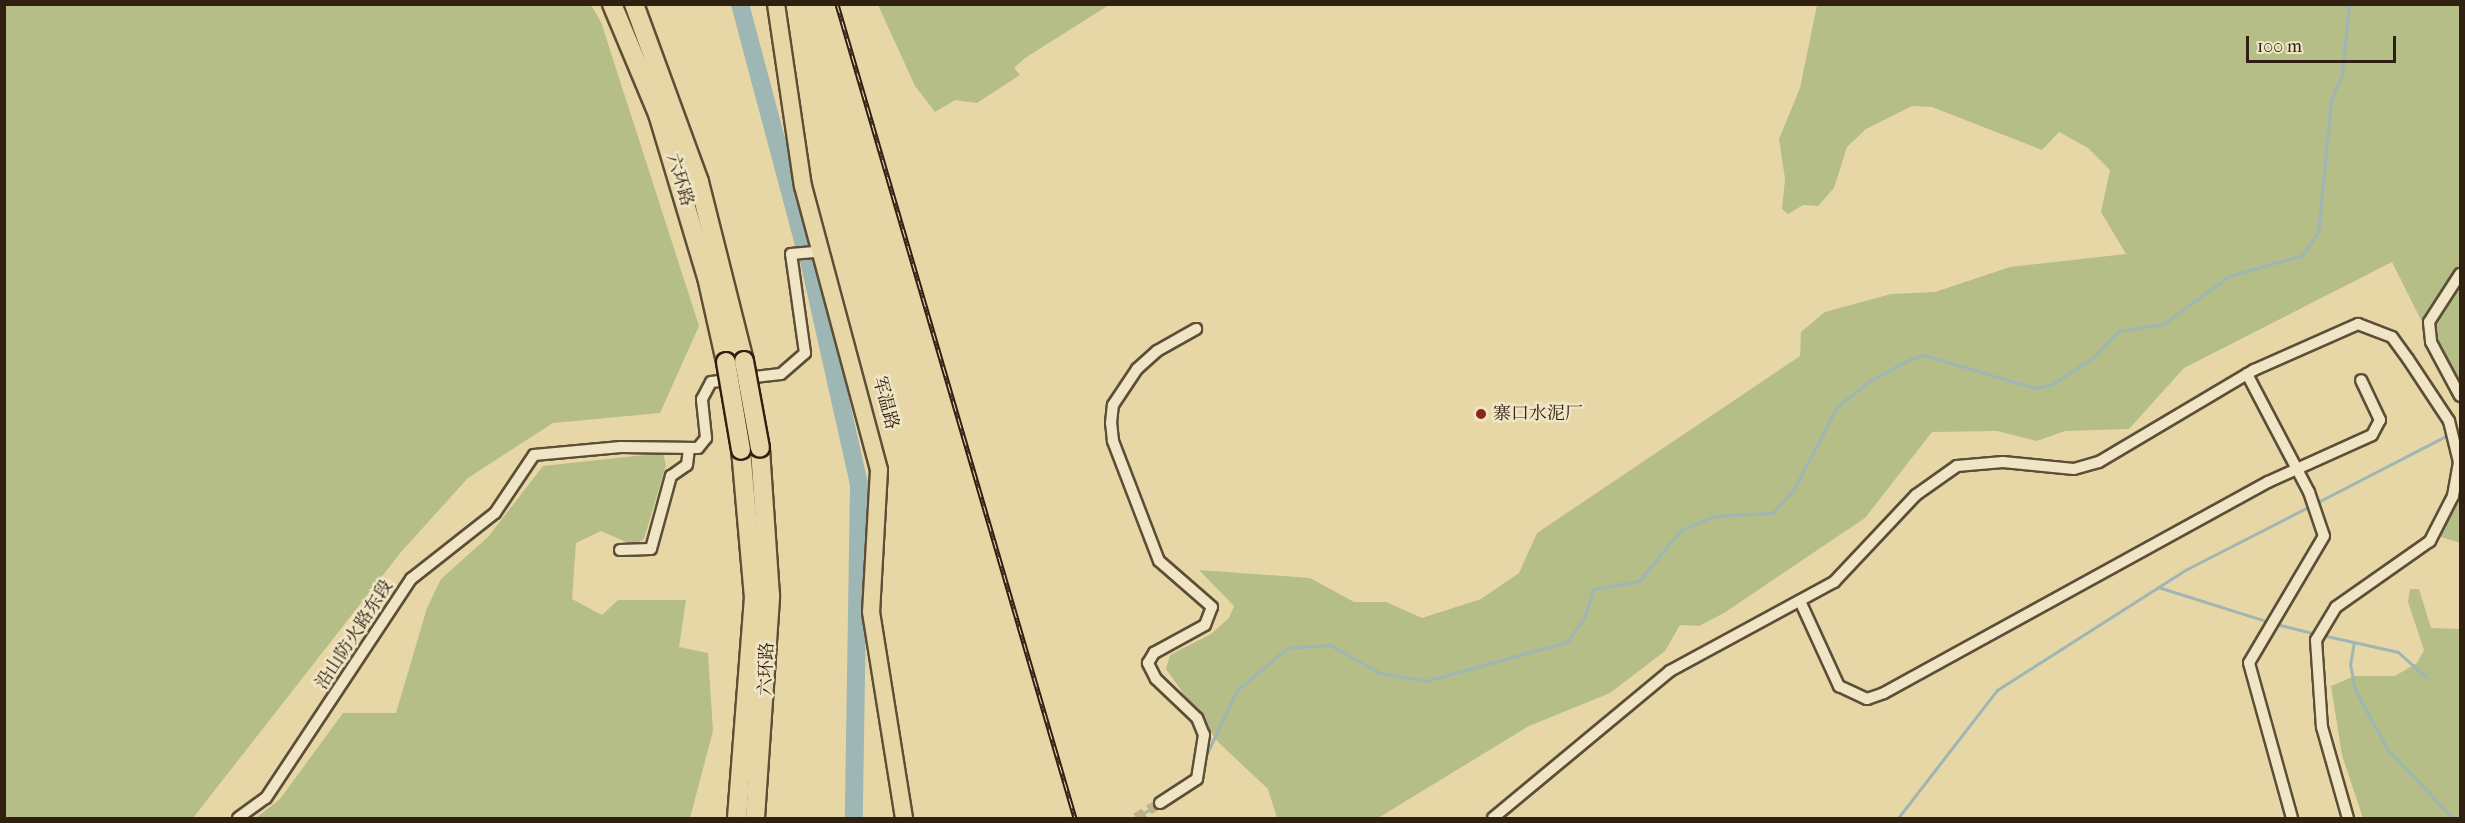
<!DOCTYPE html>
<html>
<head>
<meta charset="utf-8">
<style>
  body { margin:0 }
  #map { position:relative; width:2465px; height:823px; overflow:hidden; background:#e8d7a6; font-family:"IM FELL French Canon","Noto Serif SC",serif }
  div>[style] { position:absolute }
  .green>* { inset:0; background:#b5be87 }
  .stream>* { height:3px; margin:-1.5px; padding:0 1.5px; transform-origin:1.5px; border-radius:1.5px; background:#9eb6b4 }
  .river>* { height:18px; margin:-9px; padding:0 9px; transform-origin:9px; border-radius:9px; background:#9eb6b4 }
  .street-tunnel>* { height:10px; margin-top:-5px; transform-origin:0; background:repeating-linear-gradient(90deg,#c3b288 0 10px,transparent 0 15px) }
  .roads { filter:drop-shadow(2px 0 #5d4e37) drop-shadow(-2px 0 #5d4e37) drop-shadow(0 2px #5d4e37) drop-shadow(0 -2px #5d4e37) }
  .street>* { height:10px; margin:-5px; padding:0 5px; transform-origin:5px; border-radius:5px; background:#f0e5c5 }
  .primary>* { height:16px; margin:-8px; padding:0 8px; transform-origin:8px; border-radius:8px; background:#e8d7a6 }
  .highway>* { height:18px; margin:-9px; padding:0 9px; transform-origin:9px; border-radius:9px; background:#e8d7a6 }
  .rail>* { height:5px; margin-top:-2.5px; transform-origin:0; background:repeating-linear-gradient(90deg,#f0e5c5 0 9px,#2f2012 0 18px); box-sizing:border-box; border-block:2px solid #2f2012 }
  .bridges { filter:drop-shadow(2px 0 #2f2012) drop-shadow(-2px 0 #2f2012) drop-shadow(0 2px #2f2012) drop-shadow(0 -2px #2f2012) }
  .highway-bridge>* { height:18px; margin:-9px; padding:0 9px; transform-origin:9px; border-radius:9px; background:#e8d7a6 }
  .dots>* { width:16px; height:16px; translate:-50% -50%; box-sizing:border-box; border:3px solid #f0e5c5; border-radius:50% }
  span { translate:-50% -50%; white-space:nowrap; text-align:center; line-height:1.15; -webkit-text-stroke:5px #f0e5c5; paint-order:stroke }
  .street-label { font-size:18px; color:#2f2012 }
  .poi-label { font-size:18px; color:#2f2012 }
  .left { translate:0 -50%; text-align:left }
  .frame { position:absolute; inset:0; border:6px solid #2f2012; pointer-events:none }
  .scale { position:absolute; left:2246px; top:36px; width:150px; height:27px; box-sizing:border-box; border:3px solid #2f2012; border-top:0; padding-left:8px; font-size:18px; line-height:21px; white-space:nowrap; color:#2f2012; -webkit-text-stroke:4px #f0e5c5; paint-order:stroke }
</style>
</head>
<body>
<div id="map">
  <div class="green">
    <div style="clip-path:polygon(5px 4px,591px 5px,601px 22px,699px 326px,660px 413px,553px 423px,468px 478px,401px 552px,193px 818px,5px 818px)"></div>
    <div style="clip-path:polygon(878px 5px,1109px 5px,1025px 58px,1014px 68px,1020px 75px,977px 103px,955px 100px,935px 112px,915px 86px)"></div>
    <div style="clip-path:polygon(1817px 5px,2460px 5px,2460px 407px,2430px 354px,2423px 324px,2392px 262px,2184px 368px,2129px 429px,2065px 431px,2037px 441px,1997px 431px,1932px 432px,1865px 518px,1724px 613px,1699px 626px,1680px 625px,1665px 651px,1610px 693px,1529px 726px,1378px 818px,1277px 818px,1268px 789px,1218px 742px,1166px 669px,1170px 655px,1211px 634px,1229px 618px,1234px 606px,1199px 570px,1310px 578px,1354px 602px,1386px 602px,1422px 618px,1481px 599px,1519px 573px,1537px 533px,1800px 356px,1801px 332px,1825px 312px,1891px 294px,1935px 292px,2010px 267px,2126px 254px,2101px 212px,2110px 170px,2088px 148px,2059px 132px,2042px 150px,1932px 107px,1912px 106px,1866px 129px,1847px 147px,1834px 188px,1818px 206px,1803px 205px,1788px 214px,1782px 209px,1785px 179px,1779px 139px,1800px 88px)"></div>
    <div style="clip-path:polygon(663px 453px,666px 465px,644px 539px,633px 545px,601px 531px,576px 543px,572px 599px,602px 615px,618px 600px,686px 600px,679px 647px,708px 653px,713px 731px,690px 818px,256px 818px,280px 799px,343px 713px,396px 713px,427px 608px,441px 579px,488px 537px,543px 466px)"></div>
    <div style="clip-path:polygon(2460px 501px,2460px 543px,2429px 533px,2441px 521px)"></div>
    <div style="clip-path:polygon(2410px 589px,2419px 589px,2431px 628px,2460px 629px,2460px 818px,2363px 818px,2342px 755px,2331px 686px,2355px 676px,2395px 676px,2417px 663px,2424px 650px,2408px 602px)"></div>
  </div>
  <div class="stream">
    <div style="left:2316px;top:503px;width:148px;rotate:-27.3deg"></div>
    <div style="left:2158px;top:587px;width:116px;rotate:17.5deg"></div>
    <div style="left:2276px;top:624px;width:41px;rotate:14deg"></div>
    <div style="left:2322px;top:635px;width:78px;rotate:12.6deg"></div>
    <div style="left:2398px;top:652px;width:38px;rotate:42deg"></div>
    <div style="left:2354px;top:642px;width:22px;rotate:100deg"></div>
    <div style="left:2350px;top:664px;width:26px;rotate:79deg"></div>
    <div style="left:2355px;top:690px;width:68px;rotate:61.2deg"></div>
    <div style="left:2388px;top:750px;width:94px;rotate:46.3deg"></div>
    <div style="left:1203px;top:762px;width:78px;rotate:-65.1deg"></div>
    <div style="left:1236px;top:691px;width:67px;rotate:-40.1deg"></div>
    <div style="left:1287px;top:648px;width:43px;rotate:-4deg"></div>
    <div style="left:1330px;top:645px;width:57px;rotate:29.2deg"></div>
    <div style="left:1380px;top:673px;width:47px;rotate:9.9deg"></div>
    <div style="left:1426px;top:681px;width:146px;rotate:-15.5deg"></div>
    <div style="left:1567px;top:642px;width:32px;rotate:-55deg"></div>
    <div style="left:1585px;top:616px;width:28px;rotate:-73deg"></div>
    <div style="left:1593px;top:589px;width:47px;rotate:-9.9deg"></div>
    <div style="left:1639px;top:581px;width:66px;rotate:-50.5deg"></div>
    <div style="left:1681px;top:530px;width:36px;rotate:-23deg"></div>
    <div style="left:1714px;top:516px;width:58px;rotate:-3deg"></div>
    <div style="left:1772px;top:513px;width:33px;rotate:-47deg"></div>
    <div style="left:1794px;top:489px;width:93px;rotate:-62.3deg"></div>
    <div style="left:1837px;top:407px;width:40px;rotate:-39deg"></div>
    <div style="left:1868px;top:382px;width:46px;rotate:-28.8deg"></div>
    <div style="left:1908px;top:360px;width:17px;rotate:-17deg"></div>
    <div style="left:1924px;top:355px;width:116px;rotate:16.6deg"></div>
    <div style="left:2035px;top:388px;width:17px;rotate:-13deg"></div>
    <div style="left:2052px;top:384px;width:49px;rotate:-32.4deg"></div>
    <div style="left:2093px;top:358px;width:37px;rotate:-46deg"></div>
    <div style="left:2119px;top:331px;width:45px;rotate:-9deg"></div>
    <div style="left:2163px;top:324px;width:82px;rotate:-36deg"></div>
    <div style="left:2229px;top:276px;width:76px;rotate:-16deg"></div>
    <div style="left:2302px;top:255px;width:27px;rotate:-54deg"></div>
    <div style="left:2318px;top:233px;width:134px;rotate:-84.4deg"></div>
    <div style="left:2331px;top:100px;width:28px;rotate:-67deg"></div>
    <div style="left:2342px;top:74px;width:70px;rotate:-84.3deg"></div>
    <div style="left:1136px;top:818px;width:27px;rotate:-33deg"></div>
    <div style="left:1898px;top:818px;width:162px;rotate:-52.3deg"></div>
    <div style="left:1997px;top:690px;width:225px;rotate:-32.5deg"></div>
    <div style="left:2187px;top:569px;width:138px;rotate:-27.1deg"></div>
  </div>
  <div class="river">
    <div style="left:740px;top:4px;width:248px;rotate:75.1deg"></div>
    <div style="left:808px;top:256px;width:235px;rotate:77.4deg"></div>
    <div style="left:859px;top:485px;width:333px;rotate:90.9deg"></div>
  </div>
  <div class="street-tunnel">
    <div style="left:1136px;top:818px;width:28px;rotate:-32deg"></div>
  </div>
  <div class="roads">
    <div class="street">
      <div style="left:2460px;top:274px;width:57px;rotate:122.9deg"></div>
      <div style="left:2429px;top:322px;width:20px;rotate:84deg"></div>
      <div style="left:2431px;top:342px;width:61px;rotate:61.8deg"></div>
      <div style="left:2247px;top:374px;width:133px;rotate:62.3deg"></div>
      <div style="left:2309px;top:492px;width:46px;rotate:71.2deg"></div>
      <div style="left:2324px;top:536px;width:147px;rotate:120.6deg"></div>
      <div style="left:2249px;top:663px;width:161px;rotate:74.5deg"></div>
      <div style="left:620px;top:550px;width:31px;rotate:-2deg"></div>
      <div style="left:651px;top:549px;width:76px;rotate:-74.7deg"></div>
      <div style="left:671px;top:476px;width:19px;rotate:-35deg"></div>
      <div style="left:687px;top:465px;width:17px;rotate:-83deg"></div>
      <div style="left:1800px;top:601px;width:94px;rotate:65.4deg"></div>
      <div style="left:1839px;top:686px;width:31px;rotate:25deg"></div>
      <div style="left:1867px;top:699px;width:18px;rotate:-19deg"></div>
      <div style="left:1884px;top:693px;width:438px;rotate:-28.8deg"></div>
      <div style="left:2268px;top:482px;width:114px;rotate:-24.3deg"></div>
      <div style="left:2372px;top:435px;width:17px;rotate:-62deg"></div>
      <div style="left:2380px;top:420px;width:44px;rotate:-115.4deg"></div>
      <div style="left:1160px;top:803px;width:44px;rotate:-33deg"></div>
      <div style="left:1197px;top:779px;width:45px;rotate:-81deg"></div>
      <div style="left:1204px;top:735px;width:18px;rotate:-112deg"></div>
      <div style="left:1197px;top:718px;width:57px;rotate:-136.4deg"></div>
      <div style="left:1156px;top:679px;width:18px;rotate:-117deg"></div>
      <div style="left:1148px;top:663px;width:12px;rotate:-59deg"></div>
      <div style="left:1154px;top:653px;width:58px;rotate:-28.8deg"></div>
      <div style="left:1205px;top:625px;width:19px;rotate:-69deg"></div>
      <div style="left:1212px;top:607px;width:70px;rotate:-139deg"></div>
      <div style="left:1159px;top:561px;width:129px;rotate:-111deg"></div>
      <div style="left:1113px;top:441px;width:18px;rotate:-96deg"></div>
      <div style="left:1111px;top:423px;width:18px;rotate:-84deg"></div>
      <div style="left:1113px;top:405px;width:43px;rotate:-56.3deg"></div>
      <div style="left:1137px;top:369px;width:27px;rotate:-42deg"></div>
      <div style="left:1157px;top:351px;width:45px;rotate:-29.4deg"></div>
      <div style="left:238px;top:818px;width:34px;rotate:-36deg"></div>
      <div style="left:266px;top:798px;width:263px;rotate:-56.5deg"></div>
      <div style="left:411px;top:579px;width:107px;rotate:-38.2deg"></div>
      <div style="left:495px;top:513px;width:70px;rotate:-56.1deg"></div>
      <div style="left:534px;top:455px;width:87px;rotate:-5.3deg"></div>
      <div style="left:621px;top:447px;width:77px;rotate:0.7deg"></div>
      <div style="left:698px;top:448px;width:13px;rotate:-51deg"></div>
      <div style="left:706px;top:438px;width:39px;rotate:-96deg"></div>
      <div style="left:702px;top:399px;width:19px;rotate:-62deg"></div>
      <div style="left:711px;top:382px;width:70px;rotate:-6.5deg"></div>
      <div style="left:781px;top:374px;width:32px;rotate:-41deg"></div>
      <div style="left:805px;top:353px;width:100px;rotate:-98deg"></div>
      <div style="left:791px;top:254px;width:32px;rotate:-5deg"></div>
      <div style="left:1493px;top:818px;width:230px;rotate:-39.7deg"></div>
      <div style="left:1670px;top:671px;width:187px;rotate:-28.5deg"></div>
      <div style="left:1834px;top:582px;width:120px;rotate:-46.7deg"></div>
      <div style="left:1916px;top:495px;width:50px;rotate:-35.3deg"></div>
      <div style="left:1957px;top:466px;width:46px;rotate:-5deg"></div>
      <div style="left:2003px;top:462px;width:71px;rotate:5.6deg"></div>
      <div style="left:2074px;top:469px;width:26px;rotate:-16deg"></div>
      <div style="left:2099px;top:462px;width:180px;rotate:-30.7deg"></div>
      <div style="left:2254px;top:370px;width:114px;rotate:-23.9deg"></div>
      <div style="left:2358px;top:324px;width:36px;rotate:21deg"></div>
      <div style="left:2392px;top:337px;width:27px;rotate:54deg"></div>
      <div style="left:2408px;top:359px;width:74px;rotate:56.5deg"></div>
      <div style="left:2449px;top:421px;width:42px;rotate:76.3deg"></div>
      <div style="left:2459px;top:462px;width:35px;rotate:100deg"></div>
      <div style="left:2453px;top:496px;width:51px;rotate:117.1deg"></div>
      <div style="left:2430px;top:541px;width:115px;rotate:144.9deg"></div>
      <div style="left:2336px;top:607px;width:39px;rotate:121deg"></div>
      <div style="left:2316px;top:640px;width:87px;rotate:86.1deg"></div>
      <div style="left:2322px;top:727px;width:95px;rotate:74.1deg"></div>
    </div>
    <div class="primary">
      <div style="left:776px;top:4px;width:184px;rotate:81.6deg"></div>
      <div style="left:803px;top:186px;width:294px;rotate:75deg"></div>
      <div style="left:879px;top:470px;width:142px;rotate:93.2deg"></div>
      <div style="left:871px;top:612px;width:209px;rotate:80.9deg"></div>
    </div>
    <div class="highway">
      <div style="left:612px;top:4px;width:119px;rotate:67.3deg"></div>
      <div style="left:658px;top:114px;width:170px;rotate:73.3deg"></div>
      <div style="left:707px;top:277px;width:87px;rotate:77.4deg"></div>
      <div style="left:634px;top:4px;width:189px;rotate:69.9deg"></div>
      <div style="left:699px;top:182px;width:185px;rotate:75.9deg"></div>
      <div style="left:737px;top:818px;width:221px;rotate:-85.6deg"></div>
      <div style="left:754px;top:598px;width:149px;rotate:-95deg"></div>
      <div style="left:755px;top:818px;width:223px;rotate:-86.1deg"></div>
      <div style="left:770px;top:596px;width:148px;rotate:-93.9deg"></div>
    </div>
  </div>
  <div class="rail">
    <div style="left:837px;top:4px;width:848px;rotate:73.7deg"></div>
  </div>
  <div class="bridges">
    <div class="highway-bridge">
      <div style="left:744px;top:361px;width:88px;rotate:79.6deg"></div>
      <div style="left:726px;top:362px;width:89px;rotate:80.3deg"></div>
    </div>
  </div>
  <div class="dots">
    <div style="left:1481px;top:414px;background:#8f2418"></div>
  </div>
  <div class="street-label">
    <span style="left:679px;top:180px;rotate:73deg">六环路</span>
    <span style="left:885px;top:403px;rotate:75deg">军温路</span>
    <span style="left:355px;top:635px;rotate:-57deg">沿山防火路东段</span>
    <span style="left:767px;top:669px;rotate:-88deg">六环路</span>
  </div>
  <div class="poi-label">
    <span class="left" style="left:1493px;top:414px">寨口水泥厂</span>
  </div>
  <div class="frame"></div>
  <div class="scale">100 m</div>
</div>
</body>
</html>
